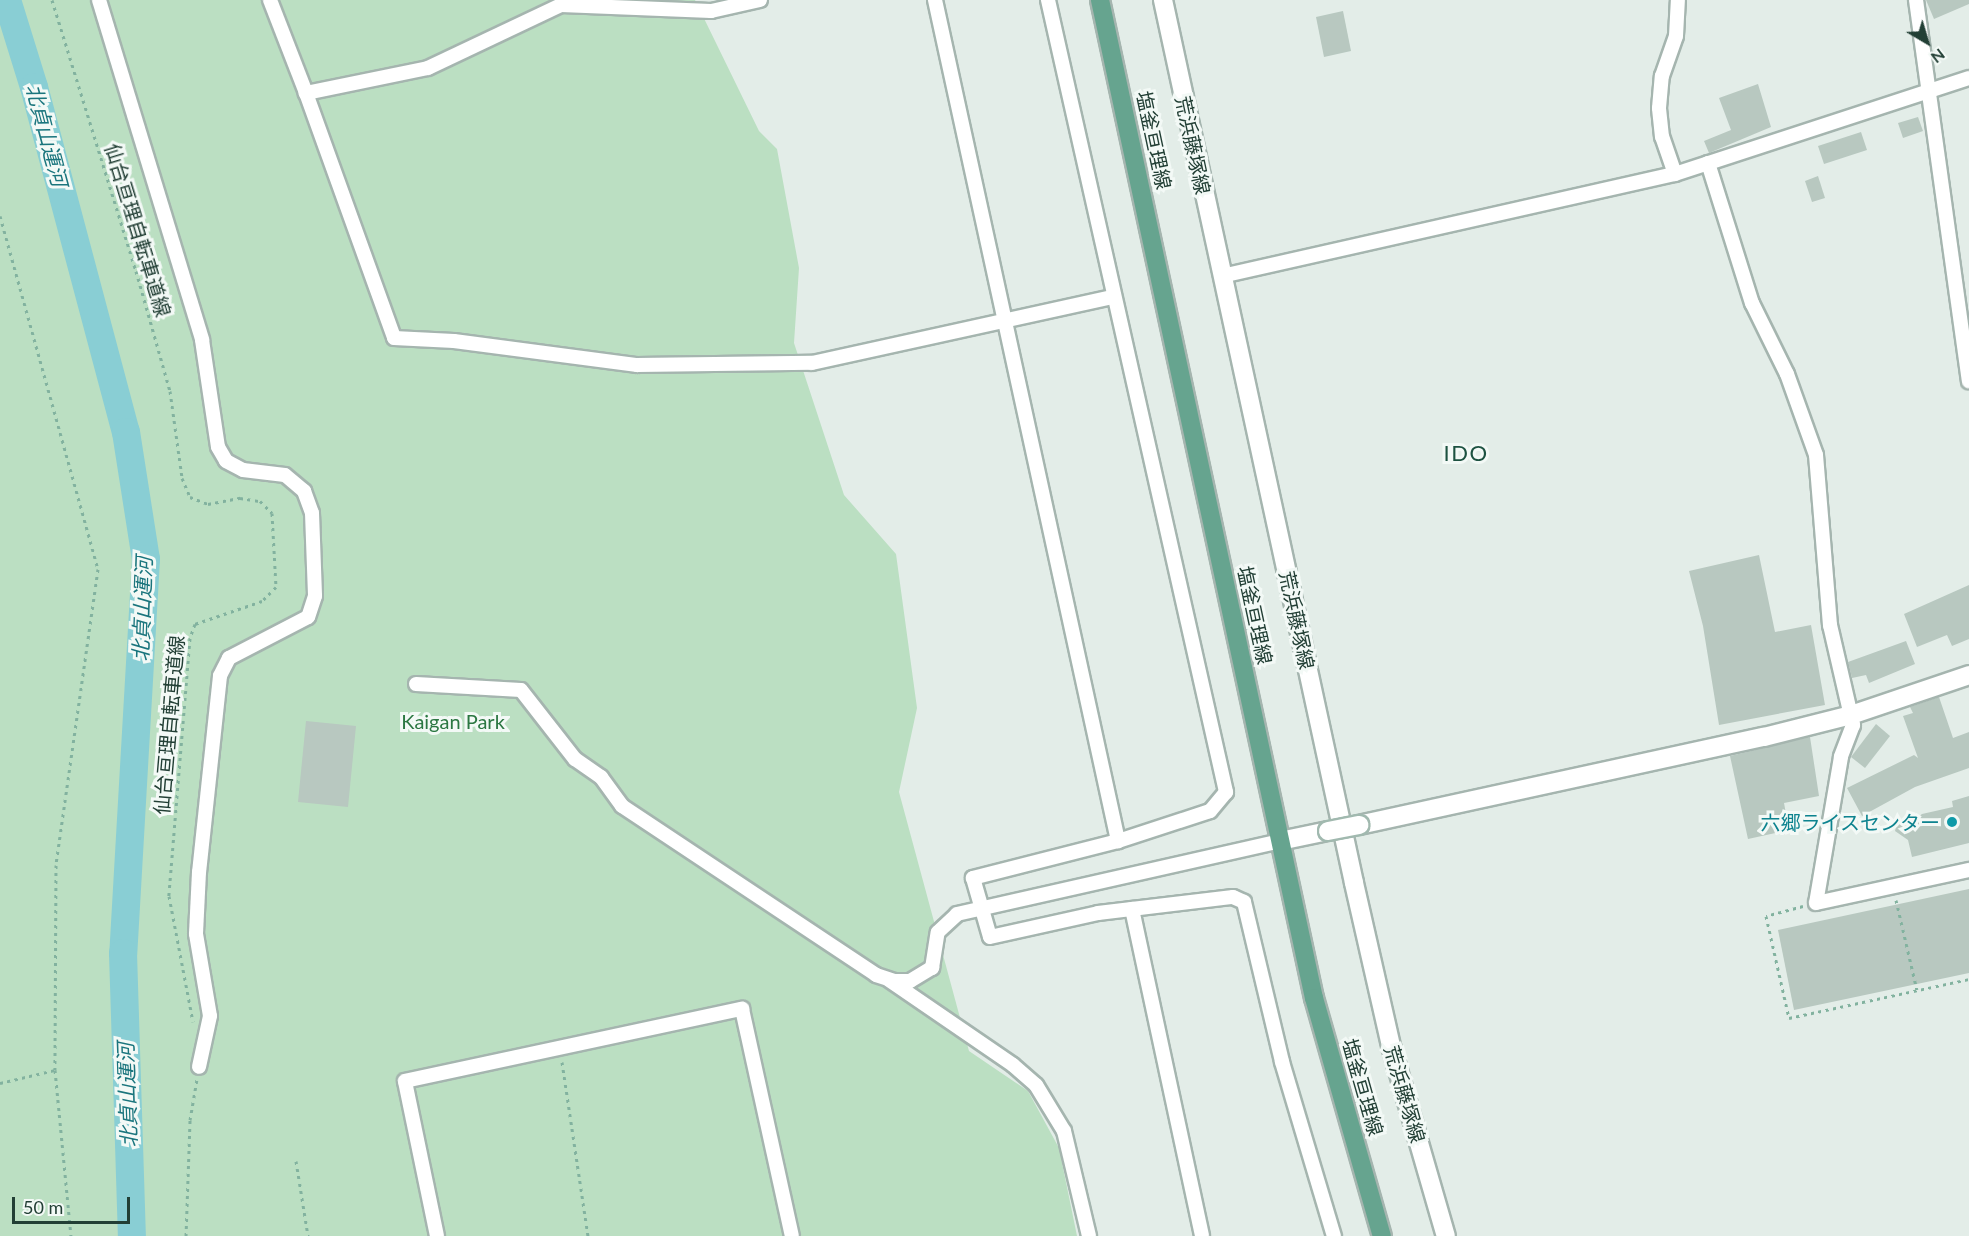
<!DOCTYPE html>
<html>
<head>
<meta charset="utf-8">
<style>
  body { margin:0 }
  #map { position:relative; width:1969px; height:1236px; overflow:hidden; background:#e3ede8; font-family:Lato,"Noto Sans JP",sans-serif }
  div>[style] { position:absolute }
  .green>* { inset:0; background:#bbdfc2 }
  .river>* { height:28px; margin:-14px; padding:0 14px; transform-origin:14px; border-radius:14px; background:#89ced4 }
  .building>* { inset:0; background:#b8c8c0 }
  .path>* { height:3px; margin-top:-1.5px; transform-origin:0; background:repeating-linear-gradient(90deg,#82b29f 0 3px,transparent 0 7.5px) }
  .roads { filter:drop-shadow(2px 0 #a5b5af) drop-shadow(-2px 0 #a5b5af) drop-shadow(0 2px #a5b5af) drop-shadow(0 -2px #a5b5af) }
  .street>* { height:14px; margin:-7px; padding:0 7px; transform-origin:7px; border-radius:7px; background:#fff }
  .secondary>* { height:18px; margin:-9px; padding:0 9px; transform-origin:9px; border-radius:9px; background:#fff }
  .primary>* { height:18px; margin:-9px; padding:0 9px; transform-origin:9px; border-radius:9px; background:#66a48f }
  .bridges { filter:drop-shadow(2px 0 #a1b9af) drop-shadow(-2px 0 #a1b9af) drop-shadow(0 2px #a1b9af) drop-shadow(0 -2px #a1b9af) }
  .secondary-bridge>* { height:18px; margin:-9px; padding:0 9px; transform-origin:9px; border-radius:9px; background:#fff }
  .dots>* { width:16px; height:16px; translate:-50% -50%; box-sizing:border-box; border:3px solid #f3f9f6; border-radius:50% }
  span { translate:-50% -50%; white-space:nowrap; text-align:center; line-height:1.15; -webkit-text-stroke:6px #f3f9f6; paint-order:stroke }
  .street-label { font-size:20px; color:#223f35 }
  .park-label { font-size:20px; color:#2b7742 }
  .culture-label { font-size:20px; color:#0d838f }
  .right { translate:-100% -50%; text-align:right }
  .water-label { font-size:21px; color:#1a757d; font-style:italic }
  .quarter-label { font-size:22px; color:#1d5241; letter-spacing:1.5px }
  .north { position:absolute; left:1897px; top:12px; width:60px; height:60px; -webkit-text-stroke:4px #f3f9f6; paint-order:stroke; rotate:142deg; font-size:16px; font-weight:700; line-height:24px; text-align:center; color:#223f35 }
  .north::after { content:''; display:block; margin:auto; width:21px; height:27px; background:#223f35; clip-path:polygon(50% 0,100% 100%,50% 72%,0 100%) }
  .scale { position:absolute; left:12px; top:1197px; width:118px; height:27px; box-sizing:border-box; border:3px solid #223f35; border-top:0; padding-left:8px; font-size:18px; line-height:21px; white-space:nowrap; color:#223f35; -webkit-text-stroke:4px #f3f9f6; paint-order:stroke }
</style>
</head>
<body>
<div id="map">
  <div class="green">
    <div style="clip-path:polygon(0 0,695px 0,759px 131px,777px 149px,799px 268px,794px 343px,844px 495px,896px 554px,917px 708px,899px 792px,969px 1051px,1028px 1091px,1059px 1148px,1077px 1236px,0 1236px)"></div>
  </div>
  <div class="river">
    <div style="left:7px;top:0;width:91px;rotate:72.8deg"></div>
    <div style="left:34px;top:87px;width:357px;rotate:75.1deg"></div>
    <div style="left:126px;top:432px;width:129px;rotate:81.1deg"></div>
    <div style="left:146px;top:559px;width:395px;rotate:93.3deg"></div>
    <div style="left:123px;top:953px;width:283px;rotate:88.2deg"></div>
  </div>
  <div class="building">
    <div style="clip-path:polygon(1926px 0,1969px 0,1969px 4px,1934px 19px)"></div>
    <div style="clip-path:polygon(1343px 11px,1351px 51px,1324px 57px,1316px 17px)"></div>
    <div style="clip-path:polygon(1758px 84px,1771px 127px,1709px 153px,1704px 141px,1731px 130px,1719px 98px)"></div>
    <div style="clip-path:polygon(1918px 117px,1923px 131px,1903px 138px,1898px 123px)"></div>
    <div style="clip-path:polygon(1861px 132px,1867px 150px,1824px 164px,1818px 146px)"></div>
    <div style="clip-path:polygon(1818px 176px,1825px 198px,1812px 202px,1805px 181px)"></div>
    <div style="clip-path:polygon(1759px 555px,1775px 632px,1811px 625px,1825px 705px,1719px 725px,1703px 626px,1689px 571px)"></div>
    <div style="clip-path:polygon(1969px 585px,1969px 639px,1952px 646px,1947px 635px,1917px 647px,1904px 614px)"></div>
    <div style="clip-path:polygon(1906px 641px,1915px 664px,1869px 683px,1866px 675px,1852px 678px,1848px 662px)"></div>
    <div style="clip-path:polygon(1939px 697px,1953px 738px,1969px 732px,1969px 768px,1915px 787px,1862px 816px,1847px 788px,1914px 755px,1918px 758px,1903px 716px,1913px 713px,1910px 707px)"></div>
    <div style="clip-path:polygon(306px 721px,356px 726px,348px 807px,298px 802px)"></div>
    <div style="clip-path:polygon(1876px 724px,1890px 736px,1865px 768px,1851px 757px)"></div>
    <div style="clip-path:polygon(1810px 737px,1819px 796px,1784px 803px,1789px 830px,1748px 839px,1730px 756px)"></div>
    <div style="clip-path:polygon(1969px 796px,1969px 843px,1912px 857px,1908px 840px,1895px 831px,1898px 819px,1913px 821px,1922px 814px,1953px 807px,1952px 801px)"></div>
    <div style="clip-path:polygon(1969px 889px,1969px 973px,1794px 1010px,1778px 930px)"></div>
  </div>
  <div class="path">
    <div style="left:52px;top:0;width:284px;rotate:72.8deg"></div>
    <div style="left:136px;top:271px;width:125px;rotate:74.2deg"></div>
    <div style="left:170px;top:391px;width:88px;rotate:82.1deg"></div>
    <div style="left:182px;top:478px;width:21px;rotate:67deg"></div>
    <div style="left:190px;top:497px;width:19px;rotate:21deg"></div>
    <div style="left:208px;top:504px;width:33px;rotate:-11deg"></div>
    <div style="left:240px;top:498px;width:20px;rotate:9deg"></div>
    <div style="left:260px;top:501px;width:17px;rotate:45deg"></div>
    <div style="left:272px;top:513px;width:74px;rotate:86.9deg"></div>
    <div style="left:276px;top:587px;width:20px;rotate:135deg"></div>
    <div style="left:262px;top:601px;width:71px;rotate:161.1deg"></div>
    <div style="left:195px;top:624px;width:15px;rotate:110deg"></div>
    <div style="left:190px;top:638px;width:259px;rotate:94.7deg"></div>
    <div style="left:169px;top:896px;width:128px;rotate:79.2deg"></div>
    <div style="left:0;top:216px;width:366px;rotate:74.5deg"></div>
    <div style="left:98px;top:569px;width:299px;rotate:98.1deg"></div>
    <div style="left:56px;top:865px;width:205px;rotate:90.3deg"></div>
    <div style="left:55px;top:1070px;width:167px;rotate:84.5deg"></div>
    <div style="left:1896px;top:900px;width:92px;rotate:76.9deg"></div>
    <div style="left:1803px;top:906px;width:38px;rotate:165deg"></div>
    <div style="left:1766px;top:916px;width:105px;rotate:77.3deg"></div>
    <div style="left:1789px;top:1018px;width:184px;rotate:-12.2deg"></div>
    <div style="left:562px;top:1062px;width:176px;rotate:81.5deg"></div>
    <div style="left:0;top:1083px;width:57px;rotate:-13.3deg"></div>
    <div style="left:296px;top:1161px;width:76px;rotate:80.9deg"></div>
    <div style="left:186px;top:1236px;width:116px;rotate:-88deg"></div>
    <div style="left:190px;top:1120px;width:42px;rotate:-80.3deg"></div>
  </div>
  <div class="roads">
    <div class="street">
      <div style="left:99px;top:0;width:355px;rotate:73.1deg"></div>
      <div style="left:202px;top:340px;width:108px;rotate:81.5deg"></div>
      <div style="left:218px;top:447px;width:16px;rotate:60deg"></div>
      <div style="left:226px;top:461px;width:19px;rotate:28deg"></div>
      <div style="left:243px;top:470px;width:42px;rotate:6.8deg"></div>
      <div style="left:285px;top:475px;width:25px;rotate:40deg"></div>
      <div style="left:304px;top:491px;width:23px;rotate:70deg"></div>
      <div style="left:312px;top:513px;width:83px;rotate:87.9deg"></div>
      <div style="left:315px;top:596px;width:22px;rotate:108deg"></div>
      <div style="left:308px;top:617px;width:89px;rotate:152.6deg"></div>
      <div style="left:229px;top:658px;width:20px;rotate:117deg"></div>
      <div style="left:220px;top:676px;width:197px;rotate:96.1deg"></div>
      <div style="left:199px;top:872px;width:62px;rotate:92.8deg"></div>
      <div style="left:196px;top:934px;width:83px;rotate:80.3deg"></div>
      <div style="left:210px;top:1016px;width:52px;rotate:102.2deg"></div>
      <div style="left:270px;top:0;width:100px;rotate:68.8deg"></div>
      <div style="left:760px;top:0;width:50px;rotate:167.3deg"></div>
      <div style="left:711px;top:11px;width:150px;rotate:-177.7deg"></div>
      <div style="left:561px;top:5px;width:147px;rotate:154.7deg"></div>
      <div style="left:428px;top:68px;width:125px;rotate:168.4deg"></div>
      <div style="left:306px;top:93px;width:260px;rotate:70.2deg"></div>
      <div style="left:394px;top:338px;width:60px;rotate:2.9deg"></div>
      <div style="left:454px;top:341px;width:185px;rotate:7.5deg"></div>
      <div style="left:637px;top:365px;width:175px;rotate:-0.7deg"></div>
      <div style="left:812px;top:363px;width:308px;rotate:-12.4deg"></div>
      <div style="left:935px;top:0;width:861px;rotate:77.72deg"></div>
      <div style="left:1048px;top:0;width:812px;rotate:77.33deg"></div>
      <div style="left:1226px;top:792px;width:25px;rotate:130deg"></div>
      <div style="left:1210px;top:811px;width:97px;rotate:161.9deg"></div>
      <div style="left:1118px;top:841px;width:150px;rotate:165.7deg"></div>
      <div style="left:973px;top:878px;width:61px;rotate:73.9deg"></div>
      <div style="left:990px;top:937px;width:111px;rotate:-12.5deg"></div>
      <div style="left:1098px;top:913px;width:136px;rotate:-6.8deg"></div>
      <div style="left:1233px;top:897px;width:12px;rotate:24deg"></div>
      <div style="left:1244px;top:902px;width:164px;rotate:76.6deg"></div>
      <div style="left:1282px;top:1062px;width:182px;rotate:73.4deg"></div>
      <div style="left:1916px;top:0;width:385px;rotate:82.1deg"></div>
      <div style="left:1708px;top:163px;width:147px;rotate:72.6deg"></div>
      <div style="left:1752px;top:303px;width:79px;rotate:63.8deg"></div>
      <div style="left:1787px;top:374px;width:86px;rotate:70.3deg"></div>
      <div style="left:1816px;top:455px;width:171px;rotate:85.3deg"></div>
      <div style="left:1830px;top:625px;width:103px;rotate:77deg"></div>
      <div style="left:1853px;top:725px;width:34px;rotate:111deg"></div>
      <div style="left:1841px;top:757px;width:148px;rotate:99.7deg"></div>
      <div style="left:1816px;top:903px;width:157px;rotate:-12.2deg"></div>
      <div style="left:1675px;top:174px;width:39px;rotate:-109deg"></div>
      <div style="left:1662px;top:137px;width:29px;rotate:-96deg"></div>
      <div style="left:1659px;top:108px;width:32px;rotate:-85deg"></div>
      <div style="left:1662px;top:76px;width:42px;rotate:-70.7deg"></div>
      <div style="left:1676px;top:36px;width:36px;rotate:-87deg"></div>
      <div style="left:1222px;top:276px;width:464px;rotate:-12.7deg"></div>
      <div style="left:1675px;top:174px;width:309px;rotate:-18.1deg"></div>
      <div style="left:416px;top:684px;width:105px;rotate:3.3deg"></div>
      <div style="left:521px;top:690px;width:88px;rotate:52deg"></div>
      <div style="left:575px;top:759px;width:32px;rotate:35deg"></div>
      <div style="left:601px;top:777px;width:36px;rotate:54deg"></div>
      <div style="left:622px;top:806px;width:305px;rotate:33.6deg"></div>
      <div style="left:876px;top:975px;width:19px;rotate:18deg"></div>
      <div style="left:894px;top:981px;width:16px"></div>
      <div style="left:910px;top:981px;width:26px;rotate:-31deg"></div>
      <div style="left:932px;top:968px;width:36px;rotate:-81deg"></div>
      <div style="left:938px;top:932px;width:26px;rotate:-43deg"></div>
      <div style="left:957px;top:914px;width:331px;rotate:-12.7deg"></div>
      <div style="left:1132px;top:909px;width:334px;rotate:77.9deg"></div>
      <div style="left:889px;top:980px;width:150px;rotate:34.4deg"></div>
      <div style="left:1013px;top:1065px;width:30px;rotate:41deg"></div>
      <div style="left:1036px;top:1085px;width:54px;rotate:58.7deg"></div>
      <div style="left:1064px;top:1131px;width:108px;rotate:76.6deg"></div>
      <div style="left:437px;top:1236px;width:158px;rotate:-101.7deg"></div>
      <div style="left:405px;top:1081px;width:345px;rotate:-12.1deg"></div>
      <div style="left:742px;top:1009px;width:232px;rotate:77.6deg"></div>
    </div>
    <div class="secondary">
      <div style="left:1163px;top:0;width:903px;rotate:77.79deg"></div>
      <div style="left:1354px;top:883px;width:167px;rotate:77.2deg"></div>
      <div style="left:1391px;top:1046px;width:198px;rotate:73.9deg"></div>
      <div style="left:1359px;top:825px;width:414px;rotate:-12.3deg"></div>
      <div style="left:1764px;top:737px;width:90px;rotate:-14.2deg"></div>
      <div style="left:1851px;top:715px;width:125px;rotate:-18.7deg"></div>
      <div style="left:1280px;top:841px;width:49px;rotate:-11.8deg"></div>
    </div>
    <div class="primary">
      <div style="left:1100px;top:0;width:1021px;rotate:77.9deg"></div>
      <div style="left:1314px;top:998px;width:248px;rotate:74.1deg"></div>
    </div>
  </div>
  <div class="bridges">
    <div class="secondary-bridge">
      <div style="left:1328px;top:831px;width:32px;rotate:-11deg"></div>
    </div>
  </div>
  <div class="dots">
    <div style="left:1952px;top:822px;background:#0f9aa8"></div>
  </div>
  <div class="street-label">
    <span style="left:1154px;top:140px;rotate:78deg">塩釜亘理線</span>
    <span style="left:1193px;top:145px;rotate:78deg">荒浜藤塚線</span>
    <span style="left:138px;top:230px;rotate:73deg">仙台亘理自転車道線</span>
    <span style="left:1255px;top:615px;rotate:78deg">塩釜亘理線</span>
    <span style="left:1297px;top:620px;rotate:78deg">荒浜藤塚線</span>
    <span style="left:169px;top:725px;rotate:-85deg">仙台亘理自転車道線</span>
    <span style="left:1363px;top:1087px;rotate:74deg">塩釜亘理線</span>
    <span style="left:1405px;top:1094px;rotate:74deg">荒浜藤塚線</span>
  </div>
  <div class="park-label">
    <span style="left:453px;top:721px">Kaigan Park</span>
  </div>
  <div class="culture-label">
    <span class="right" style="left:1940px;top:822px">六郷ライスセンター</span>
  </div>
  <div class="water-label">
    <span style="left:47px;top:135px;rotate:75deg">北貞山運河</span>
    <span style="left:142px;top:609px;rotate:-88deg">北貞山運河</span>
    <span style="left:127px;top:1095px;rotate:-92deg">北貞山運河</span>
  </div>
  <div class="quarter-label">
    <span style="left:1466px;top:453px">IDO</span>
  </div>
  <div class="north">N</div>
  <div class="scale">50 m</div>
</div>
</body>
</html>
